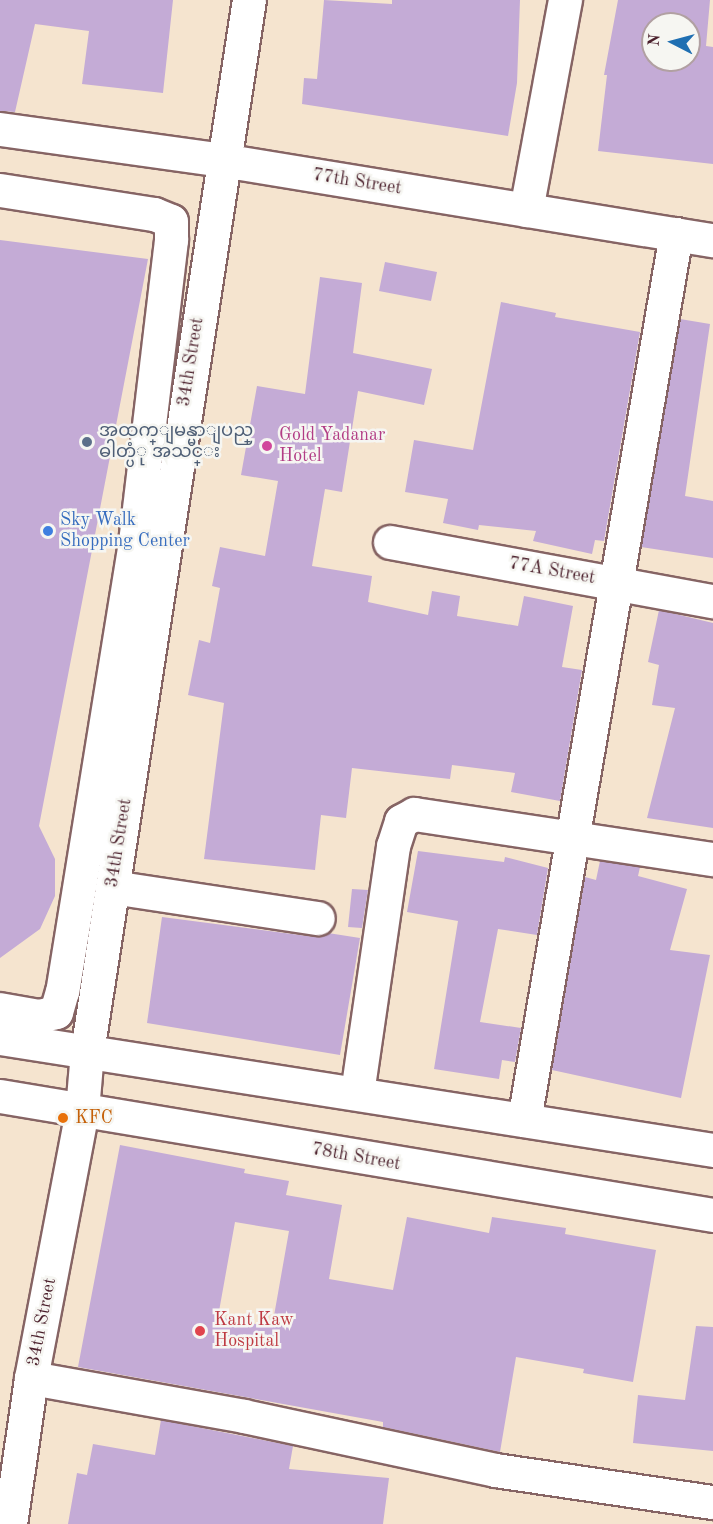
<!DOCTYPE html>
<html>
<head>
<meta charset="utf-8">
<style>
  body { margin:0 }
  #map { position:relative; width:713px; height:1524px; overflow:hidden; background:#f5e4cf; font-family:"Old Standard TT","Noto Sans Myanmar",serif }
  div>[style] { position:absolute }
  .building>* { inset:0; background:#c4abd6 }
  .roads { filter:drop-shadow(2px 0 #866464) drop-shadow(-2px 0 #866464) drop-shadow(0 2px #866464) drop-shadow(0 -2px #866464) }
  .minor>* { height:33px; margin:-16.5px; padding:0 16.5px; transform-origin:16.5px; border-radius:16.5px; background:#fff }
  .major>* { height:33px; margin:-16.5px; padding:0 16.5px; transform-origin:16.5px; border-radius:16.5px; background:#fff }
  .dots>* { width:16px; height:16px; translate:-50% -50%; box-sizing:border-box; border:3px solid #f6f6f2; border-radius:50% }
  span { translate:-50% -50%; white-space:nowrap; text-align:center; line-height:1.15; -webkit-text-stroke:5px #f6f6f2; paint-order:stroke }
  .street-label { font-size:18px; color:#4a1f2b }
  .service-label { font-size:18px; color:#4e5e75 }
  .left { translate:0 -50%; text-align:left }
  .hotel-label { font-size:18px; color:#b23c85 }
  .shop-label { font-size:18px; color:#366cbe }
  .food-label { font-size:18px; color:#c56008 }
  .health-label { font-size:18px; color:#be3a42 }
  .north { position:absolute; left:641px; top:12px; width:60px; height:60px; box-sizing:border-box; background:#f6f6f2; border:2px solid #b1a0a2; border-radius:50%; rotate:276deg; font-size:16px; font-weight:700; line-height:24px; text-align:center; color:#4a1f2b }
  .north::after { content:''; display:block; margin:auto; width:21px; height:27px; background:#1f6fb2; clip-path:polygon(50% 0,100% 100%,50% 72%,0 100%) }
</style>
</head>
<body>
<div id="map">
  <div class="building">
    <div style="clip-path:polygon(0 0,173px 0,163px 93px,82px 84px,89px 31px,35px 24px,15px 112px,0 111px)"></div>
    <div style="clip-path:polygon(324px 0,392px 4px,392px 0,520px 0,517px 83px,508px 136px,302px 104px,304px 78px,317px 79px)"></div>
    <div style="clip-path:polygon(evenodd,618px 0,710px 0,706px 46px,713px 47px,713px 164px,598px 151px,607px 75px,604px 75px,618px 0,653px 24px,689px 24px,689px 60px,653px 60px,653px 24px)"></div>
    <div style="clip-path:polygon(0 240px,148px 259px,39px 826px,55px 859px,55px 896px,40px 929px,0 958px)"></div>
    <div style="clip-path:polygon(385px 262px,437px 272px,431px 301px,379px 291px)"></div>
    <div style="clip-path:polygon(320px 277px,362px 283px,353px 353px,432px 369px,424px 405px,358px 391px,342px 492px,325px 489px,312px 566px,372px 576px,368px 602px,428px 615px,432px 591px,460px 596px,457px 616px,518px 626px,524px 596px,573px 606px,562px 667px,582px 670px,560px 801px,511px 792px,515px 773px,452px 765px,450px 779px,352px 768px,346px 818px,321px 815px,315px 870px,204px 859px,224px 703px,188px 695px,199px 640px,210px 643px,220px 588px,212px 586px,220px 547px,265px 556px,278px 481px,241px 475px,257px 386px,305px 394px)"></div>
    <div style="clip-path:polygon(501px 302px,556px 313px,555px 317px,640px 332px,604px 541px,595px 540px,592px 554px,533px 541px,536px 531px,479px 525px,478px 530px,443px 523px,448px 499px,405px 492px,414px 440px,473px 450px)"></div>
    <div style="clip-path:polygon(680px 319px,710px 324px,685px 496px,713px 501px,713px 558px,641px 547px)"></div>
    <div style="clip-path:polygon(659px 610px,713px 623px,713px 828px,647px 818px,675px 708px,652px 705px,659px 665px,648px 662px)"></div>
    <div style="clip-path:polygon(418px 851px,504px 862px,505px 857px,548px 868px,537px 935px,498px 929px,480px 1022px,521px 1028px,515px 1062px,502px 1060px,499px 1079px,434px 1069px,458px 921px,407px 912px)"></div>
    <div style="clip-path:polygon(600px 861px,640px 867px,638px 876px,687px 889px,670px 950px,710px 955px,681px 1098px,552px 1070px,585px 877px,596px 880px)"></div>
    <div style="clip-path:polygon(352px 889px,368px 890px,362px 928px,348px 927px)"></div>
    <div style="clip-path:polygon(162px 917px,315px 937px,328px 933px,360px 938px,340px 1055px,147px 1023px)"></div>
    <div style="clip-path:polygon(evenodd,120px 1145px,245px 1169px,244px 1173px,289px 1181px,286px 1195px,342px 1205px,329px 1279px,393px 1290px,407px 1217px,489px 1233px,492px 1217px,566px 1228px,565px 1234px,656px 1250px,633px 1382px,583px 1373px,584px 1369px,516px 1357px,500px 1452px,383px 1427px,383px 1422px,78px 1367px,120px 1145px,235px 1222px,289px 1231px,272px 1327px,218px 1317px,235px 1222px)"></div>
    <div style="clip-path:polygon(696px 1326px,713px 1327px,713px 1451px,633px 1443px,638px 1395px,685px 1400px)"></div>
    <div style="clip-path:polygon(161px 1420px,293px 1446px,289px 1469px,389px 1478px,383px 1524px,68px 1524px,77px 1473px,87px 1475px,93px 1444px,155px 1455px)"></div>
  </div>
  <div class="roads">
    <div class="minor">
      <div style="left:0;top:129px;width:224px;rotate:7.9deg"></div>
      <div style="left:222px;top:160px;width:497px;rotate:9.3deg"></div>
      <div style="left:0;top:190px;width:156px;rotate:8.9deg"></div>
      <div style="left:154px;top:214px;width:18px;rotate:22deg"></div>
      <div style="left:171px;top:221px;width:19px;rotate:90deg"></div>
      <div style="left:171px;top:240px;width:304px;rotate:96.8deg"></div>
      <div style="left:135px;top:542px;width:455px;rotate:99.2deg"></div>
      <div style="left:62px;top:991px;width:22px;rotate:106deg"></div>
      <div style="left:56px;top:1012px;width:18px;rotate:167deg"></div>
      <div style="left:38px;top:1016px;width:39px;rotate:-170deg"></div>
      <div style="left:526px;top:210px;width:214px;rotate:-79.5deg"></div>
      <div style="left:390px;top:542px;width:328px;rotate:10.4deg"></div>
      <div style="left:112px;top:887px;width:208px;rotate:8.6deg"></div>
      <div style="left:357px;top:1093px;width:250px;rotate:-81.7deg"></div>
      <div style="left:393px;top:846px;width:26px;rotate:-72deg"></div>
      <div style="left:401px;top:821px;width:15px;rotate:-28deg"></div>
      <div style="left:414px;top:814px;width:302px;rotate:8.6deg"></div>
      <div style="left:524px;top:1120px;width:899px;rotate:-80.27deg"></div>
      <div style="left:31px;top:1378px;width:216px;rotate:10.1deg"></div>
      <div style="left:244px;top:1416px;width:257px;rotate:12.1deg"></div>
      <div style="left:495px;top:1470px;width:220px;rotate:8.4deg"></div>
      <div style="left:10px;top:1524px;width:148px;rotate:-81.8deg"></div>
      <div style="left:31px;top:1378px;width:273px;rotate:-79.2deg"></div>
      <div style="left:82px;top:1110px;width:58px;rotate:-85.1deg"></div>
      <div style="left:87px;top:1052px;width:1064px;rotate:-81.25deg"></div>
    </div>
    <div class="major">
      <div style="left:0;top:1038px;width:722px;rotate:8.93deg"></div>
      <div style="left:0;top:1096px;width:723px;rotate:9.48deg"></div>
    </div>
  </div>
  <div class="dots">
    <div style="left:87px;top:442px;background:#5c6f8a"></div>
    <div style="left:267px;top:446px;background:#d1479c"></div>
    <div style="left:48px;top:531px;background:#3f7fe0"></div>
    <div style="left:63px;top:1118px;background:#e8710a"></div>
    <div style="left:200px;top:1331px;background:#e0444e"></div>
  </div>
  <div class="street-label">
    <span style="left:357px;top:182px;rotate:9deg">77th Street</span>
    <span style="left:191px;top:362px;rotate:-81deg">34th Street</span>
    <span style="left:552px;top:571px;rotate:10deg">77A Street</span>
    <span style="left:119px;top:843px;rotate:-81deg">34th Street</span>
    <span style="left:356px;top:1157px;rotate:10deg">78th Street</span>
    <span style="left:42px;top:1322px;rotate:-79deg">34th Street</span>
  </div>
  <div class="service-label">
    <span class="left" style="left:99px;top:442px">အထက္ျမန္မာျပည္<br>ဓါတ္ပံု အသင္း</span>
  </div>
  <div class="hotel-label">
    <span class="left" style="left:279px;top:446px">Gold Yadanar<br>Hotel</span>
  </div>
  <div class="shop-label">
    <span class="left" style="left:60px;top:531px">Sky Walk<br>Shopping Center</span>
  </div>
  <div class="food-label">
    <span class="left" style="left:75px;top:1118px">KFC</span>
  </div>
  <div class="health-label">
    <span class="left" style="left:214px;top:1331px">Kant Kaw<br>Hospital</span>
  </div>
  <div class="north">N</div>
</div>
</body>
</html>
